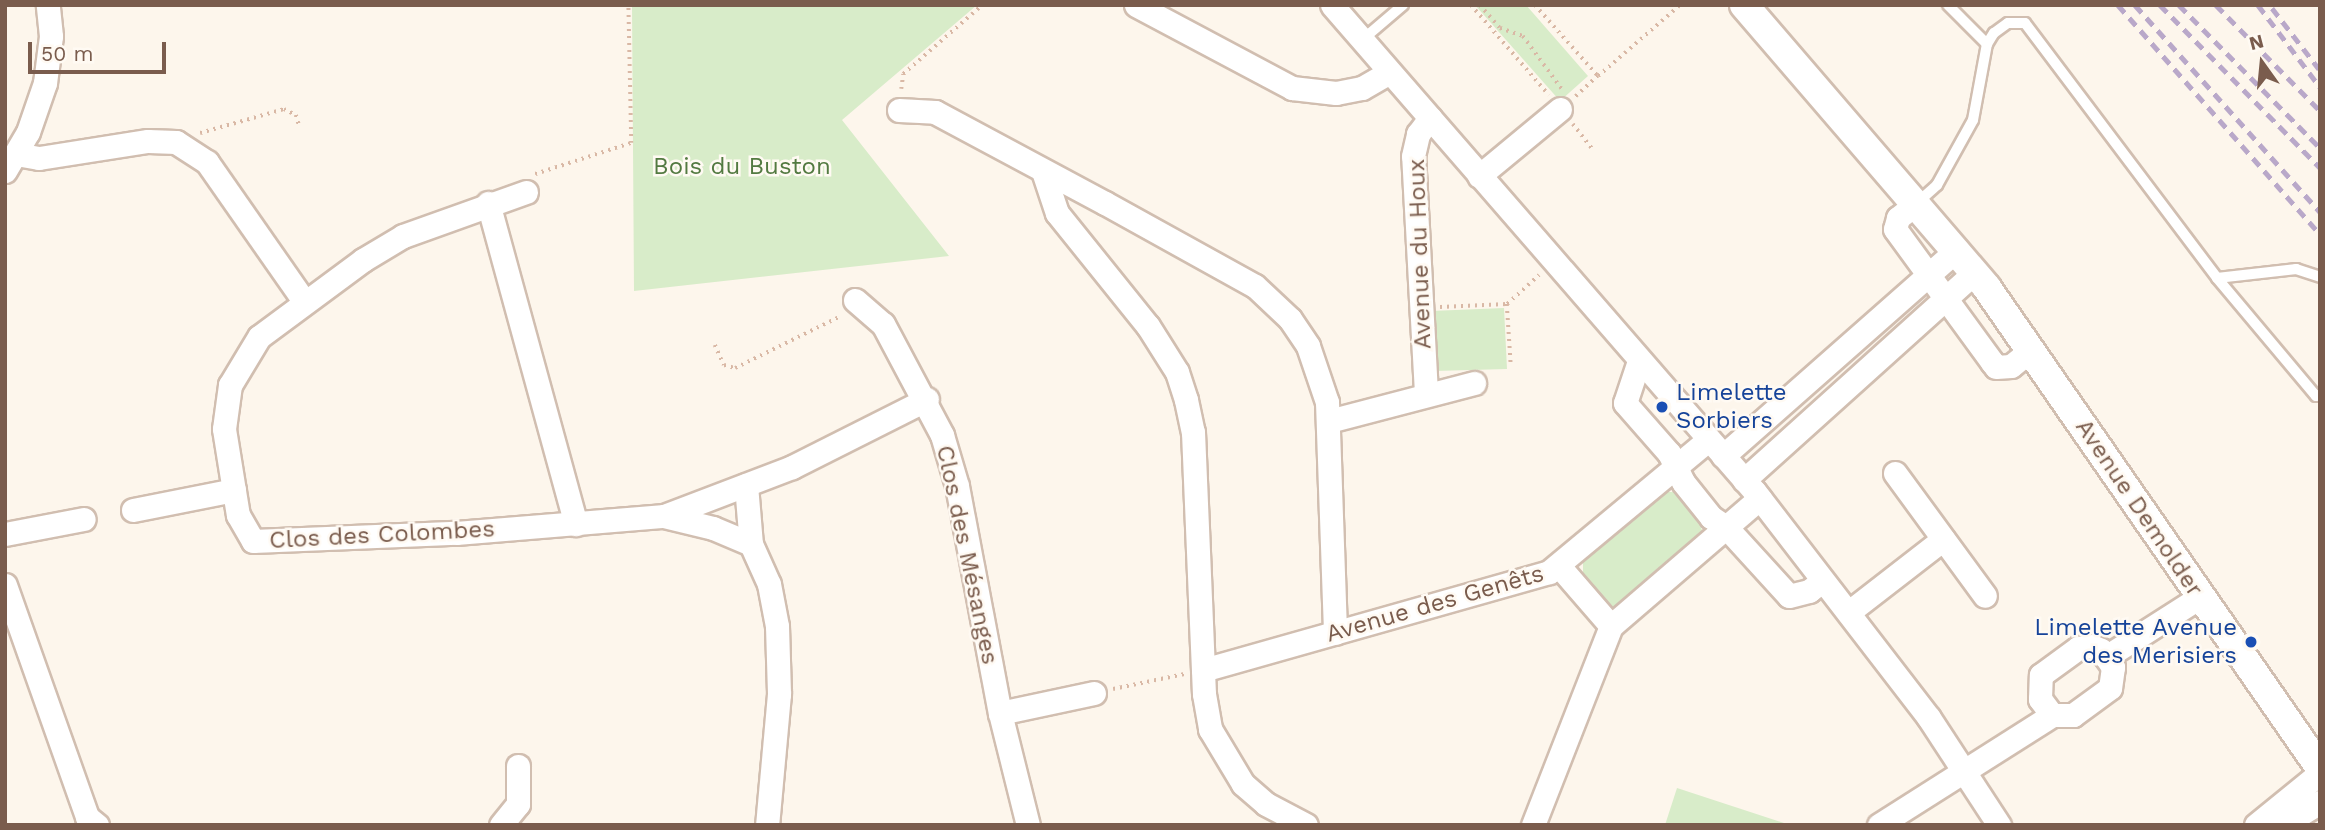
<!DOCTYPE html>
<html>
<head>
<meta charset="utf-8">
<style>
  body { margin:0 }
  #map { position:relative; width:2325px; height:830px; overflow:hidden; background:#fdf6ec; font-family:"Work Sans",sans-serif }
  div>[style] { position:absolute }
  .green>* { inset:0; background:#d8ecc9 }
  .path>* { height:3.5px; margin-top:-1.75px; transform-origin:0; background:repeating-linear-gradient(90deg,#d9b8a5 0 2px,transparent 0 7px) }
  .roads { filter:drop-shadow(2px 0 #d1beb0) drop-shadow(-2px 0 #d1beb0) drop-shadow(0 2px #d1beb0) drop-shadow(0 -2px #d1beb0) }
  .service>* { height:10px; margin:-5px; padding:0 5px; transform-origin:5px; border-radius:5px; background:#fff }
  .minor>* { height:23px; margin:-11.5px; padding:0 11.5px; transform-origin:11.5px; border-radius:11.5px; background:#fff }
  .tertiary>* { height:28px; margin:-14px; padding:0 14px; transform-origin:14px; border-radius:14px; background:#fff }
  .rail>* { height:5px; margin-top:-2.5px; transform-origin:0; background:repeating-linear-gradient(90deg,#b9a8c9 0 10px,transparent 0 17px) }
  .dots>* { width:19px; height:19px; translate:-50% -50%; box-sizing:border-box; border:4px solid #fffaf3; border-radius:50% }
  span { translate:-50% -50%; white-space:nowrap; text-align:center; line-height:1.15; -webkit-text-stroke:5px #fffaf3; paint-order:stroke }
  .park-label { font-size:24px; color:#537a41 }
  .street-label { font-size:24px; color:#7a5c4d }
  .transit-label { font-size:24px; color:#164399 }
  .left { translate:0 -50%; text-align:left }
  .right { translate:-100% -50%; text-align:right }
  .frame { position:absolute; inset:0; border:7px solid #7a5c4d; pointer-events:none }
  .north { position:absolute; left:2227px; top:28px; width:70px; height:70px; -webkit-text-stroke:5px #fffaf3; paint-order:stroke; rotate:345deg; font-size:19px; font-weight:700; line-height:28px; text-align:center; color:#7a5c4d }
  .north::after { content:''; display:block; margin:auto; width:24px; height:32px; background:#7a5c4d; clip-path:polygon(50% 0,100% 100%,50% 72%,0 100%) }
  .scale { position:absolute; left:28px; top:42px; width:138px; height:32px; box-sizing:border-box; border:4px solid #7a5c4d; border-top:0; padding-left:9px; font-size:21px; line-height:24px; white-space:nowrap; color:#7a5c4d; -webkit-text-stroke:5px #fffaf3; paint-order:stroke }
</style>
</head>
<body>
<div id="map">
  <div class="green">
    <div style="clip-path:polygon(632px 5px,977px 5px,842px 120px,949px 256px,634px 291px)"></div>
    <div style="clip-path:polygon(1475px 5px,1526px 5px,1588px 76px,1560px 101px)"></div>
    <div style="clip-path:polygon(1504px 308px,1507px 369px,1434px 371px,1431px 311px)"></div>
    <div style="clip-path:polygon(1666px 492px,1673px 492px,1698px 519px,1704px 536px,1618px 609px,1612px 609px,1583px 575px,1583px 562px)"></div>
    <div style="clip-path:polygon(1677px 788px,1790px 825px,1665px 825px)"></div>
  </div>
  <div class="path">
    <div style="left:1471px;top:5px;width:119px;rotate:49.1deg"></div>
    <div style="left:1480px;top:5px;width:30px;rotate:49deg"></div>
    <div style="left:1500px;top:28px;width:24px;rotate:19deg"></div>
    <div style="left:1523px;top:36px;width:66px;rotate:53.7deg"></div>
    <div style="left:1535px;top:5px;width:95px;rotate:48.4deg"></div>
    <div style="left:1598px;top:76px;width:33px;rotate:137deg"></div>
    <div style="left:1598px;top:76px;width:108px;rotate:-40.9deg"></div>
    <div style="left:901px;top:89px;width:15px;rotate:-82deg"></div>
    <div style="left:903px;top:74px;width:105px;rotate:-41.1deg"></div>
    <div style="left:1573px;top:124px;width:33px;rotate:52deg"></div>
    <div style="left:200px;top:133px;width:87px;rotate:-15.9deg"></div>
    <div style="left:284px;top:109px;width:13px;rotate:27deg"></div>
    <div style="left:296px;top:115px;width:10px;rotate:73deg"></div>
    <div style="left:535px;top:174px;width:101px;rotate:-17.9deg"></div>
    <div style="left:631px;top:143px;width:138px;rotate:-91.2deg"></div>
    <div style="left:1507px;top:304px;width:43px;rotate:-42.2deg"></div>
    <div style="left:1440px;top:307px;width:67px;rotate:-2.6deg"></div>
    <div style="left:1507px;top:304px;width:62px;rotate:86.3deg"></div>
    <div style="left:715px;top:345px;width:22px;rotate:66deg"></div>
    <div style="left:724px;top:365px;width:11px;rotate:15deg"></div>
    <div style="left:735px;top:368px;width:118px;rotate:-26.1deg"></div>
    <div style="left:1113px;top:689px;width:73px;rotate:-11.9deg"></div>
  </div>
  <div class="roads">
    <div class="service">
      <div style="left:1948px;top:5px;width:55px;rotate:45deg"></div>
      <div style="left:1362px;top:40px;width:54px;rotate:-40.5deg"></div>
      <div style="left:1917px;top:203px;width:27px;rotate:-42deg"></div>
      <div style="left:1937px;top:185px;width:74px;rotate:-61deg"></div>
      <div style="left:1973px;top:120px;width:77px;rotate:-79.6deg"></div>
      <div style="left:1987px;top:44px;width:13px;rotate:-58deg"></div>
      <div style="left:1994px;top:33px;width:17px;rotate:-36deg"></div>
      <div style="left:2008px;top:23px;width:17px"></div>
      <div style="left:2025px;top:23px;width:319px;rotate:53deg"></div>
      <div style="left:2217px;top:278px;width:154px;rotate:50deg"></div>
      <div style="left:2316px;top:396px;width:4px;rotate:-14deg"></div>
      <div style="left:2217px;top:278px;width:80px;rotate:-6.5deg"></div>
      <div style="left:2296px;top:269px;width:25px;rotate:18deg"></div>
    </div>
    <div class="minor">
      <div style="left:1136px;top:5px;width:177px;rotate:28deg"></div>
      <div style="left:1292px;top:88px;width:44px;rotate:6.5deg"></div>
      <div style="left:1336px;top:93px;width:26px;rotate:-11deg"></div>
      <div style="left:1362px;top:88px;width:30px;rotate:-30deg"></div>
      <div style="left:1332px;top:5px;width:645px;rotate:49.02deg"></div>
      <div style="left:1755px;top:492px;width:285px;rotate:52.4deg"></div>
      <div style="left:1929px;top:718px;width:128px;rotate:56.8deg"></div>
      <div style="left:899px;top:110px;width:36px;rotate:3deg"></div>
      <div style="left:935px;top:112px;width:193px;rotate:28.2deg"></div>
      <div style="left:1105px;top:203px;width:171px;rotate:29deg"></div>
      <div style="left:1255px;top:286px;width:48px;rotate:43.3deg"></div>
      <div style="left:1290px;top:319px;width:32px;rotate:56deg"></div>
      <div style="left:1308px;top:346px;width:59px;rotate:71.3deg"></div>
      <div style="left:1327px;top:402px;width:231px;rotate:88deg"></div>
      <div style="left:16px;top:154px;width:23px;rotate:10deg"></div>
      <div style="left:39px;top:158px;width:110px;rotate:-8.9deg"></div>
      <div style="left:148px;top:141px;width:28px;rotate:2deg"></div>
      <div style="left:176px;top:142px;width:37px;rotate:33deg"></div>
      <div style="left:207px;top:162px;width:169px;rotate:55.1deg"></div>
      <div style="left:5px;top:171px;width:45px;rotate:-59.5deg"></div>
      <div style="left:28px;top:132px;width:52px;rotate:-70.9deg"></div>
      <div style="left:45px;top:83px;width:47px;rotate:-82.7deg"></div>
      <div style="left:51px;top:36px;width:31px;rotate:-96deg"></div>
      <div style="left:1043px;top:171px;width:44px;rotate:71.6deg"></div>
      <div style="left:1057px;top:213px;width:145px;rotate:51.2deg"></div>
      <div style="left:1148px;top:326px;width:54px;rotate:57.8deg"></div>
      <div style="left:1177px;top:372px;width:29px;rotate:72deg"></div>
      <div style="left:1186px;top:400px;width:33px;rotate:78deg"></div>
      <div style="left:1193px;top:432px;width:262px;rotate:87.6deg"></div>
      <div style="left:1204px;top:694px;width:36px;rotate:80deg"></div>
      <div style="left:1210px;top:729px;width:64px;rotate:59deg"></div>
      <div style="left:1243px;top:784px;width:30px;rotate:41deg"></div>
      <div style="left:1266px;top:804px;width:45px;rotate:27.7deg"></div>
      <div style="left:1479px;top:176px;width:105px;rotate:-39.6deg"></div>
      <div style="left:526px;top:192px;width:131px;rotate:160.3deg"></div>
      <div style="left:403px;top:236px;width:47px;rotate:149deg"></div>
      <div style="left:363px;top:260px;width:129px;rotate:143.5deg"></div>
      <div style="left:259px;top:337px;width:56px;rotate:121.1deg"></div>
      <div style="left:230px;top:385px;width:44px;rotate:97.8deg"></div>
      <div style="left:224px;top:429px;width:87px;rotate:80.8deg"></div>
      <div style="left:238px;top:515px;width:30px;rotate:60deg"></div>
      <div style="left:253px;top:541px;width:203px;rotate:-2.3deg"></div>
      <div style="left:456px;top:533px;width:209px;rotate:-4.7deg"></div>
      <div style="left:664px;top:516px;width:137px;rotate:-20.9deg"></div>
      <div style="left:792px;top:467px;width:151px;rotate:-26.7deg"></div>
      <div style="left:488px;top:203px;width:333px;rotate:74.7deg"></div>
      <div style="left:1917px;top:203px;width:24px;rotate:142deg"></div>
      <div style="left:1898px;top:218px;width:11px;rotate:105deg"></div>
      <div style="left:1895px;top:229px;width:165px;rotate:53.9deg"></div>
      <div style="left:1992px;top:362px;width:6px;rotate:51deg"></div>
      <div style="left:1996px;top:367px;width:15px;rotate:-4deg"></div>
      <div style="left:2011px;top:366px;width:26px;rotate:-39deg"></div>
      <div style="left:855px;top:300px;width:37px;rotate:41deg"></div>
      <div style="left:883px;top:324px;width:126px;rotate:62deg"></div>
      <div style="left:942px;top:435px;width:53px;rotate:73.6deg"></div>
      <div style="left:957px;top:486px;width:231px;rotate:79.3deg"></div>
      <div style="left:1000px;top:713px;width:115px;rotate:76deg"></div>
      <div style="left:1639px;top:361px;width:44px;rotate:108.4deg"></div>
      <div style="left:1625px;top:403px;width:67px;rotate:48.7deg"></div>
      <div style="left:1669px;top:453px;width:32px;rotate:64deg"></div>
      <div style="left:1683px;top:482px;width:45px;rotate:51.3deg"></div>
      <div style="left:1711px;top:517px;width:18px;rotate:34deg"></div>
      <div style="left:1726px;top:527px;width:93px;rotate:47.6deg"></div>
      <div style="left:1789px;top:596px;width:21px;rotate:-14deg"></div>
      <div style="left:1809px;top:591px;width:16px;rotate:-38deg"></div>
      <div style="left:1426px;top:393px;width:237px;rotate:-93.1deg"></div>
      <div style="left:1413px;top:156px;width:23px;rotate:-77deg"></div>
      <div style="left:1418px;top:134px;width:20px;rotate:-53deg"></div>
      <div style="left:1329px;top:421px;width:150px;rotate:-14.7deg"></div>
      <div style="left:1723px;top:456px;width:312px;rotate:-41.4deg"></div>
      <div style="left:1895px;top:473px;width:152px;rotate:53.8deg"></div>
      <div style="left:1744px;top:480px;width:311px;rotate:-42deg"></div>
      <div style="left:746px;top:485px;width:59px;rotate:85.2deg"></div>
      <div style="left:751px;top:544px;width:44px;rotate:65.8deg"></div>
      <div style="left:769px;top:584px;width:43px;rotate:79.2deg"></div>
      <div style="left:777px;top:626px;width:68px;rotate:88.3deg"></div>
      <div style="left:779px;top:694px;width:132px;rotate:95.2deg"></div>
      <div style="left:133px;top:510px;width:103px;rotate:-11.2deg"></div>
      <div style="left:664px;top:516px;width:50px;rotate:13.8deg"></div>
      <div style="left:713px;top:528px;width:41px;rotate:22.8deg"></div>
      <div style="left:5px;top:534px;width:80px;rotate:-10.8deg"></div>
      <div style="left:1559px;top:566px;width:79px;rotate:49.1deg"></div>
      <div style="left:5px;top:585px;width:246px;rotate:70.5deg"></div>
      <div style="left:87px;top:817px;width:13px;rotate:39deg"></div>
      <div style="left:1849px;top:612px;width:119px;rotate:-37.8deg"></div>
      <div style="left:2092px;top:646px;width:10px;rotate:24deg"></div>
      <div style="left:2101px;top:650px;width:21px;rotate:55deg"></div>
      <div style="left:2113px;top:667px;width:21px;rotate:98deg"></div>
      <div style="left:2110px;top:688px;width:46px;rotate:143.9deg"></div>
      <div style="left:2073px;top:715px;width:21px;rotate:180deg"></div>
      <div style="left:2052px;top:715px;width:20px;rotate:-127deg"></div>
      <div style="left:2040px;top:699px;width:24px;rotate:-88deg"></div>
      <div style="left:2041px;top:675px;width:46px;rotate:-36.1deg"></div>
      <div style="left:2078px;top:648px;width:14px;rotate:-8deg"></div>
      <div style="left:2106px;top:657px;width:112px;rotate:-32.6deg"></div>
      <div style="left:1203px;top:670px;width:360px;rotate:-15.8deg"></div>
      <div style="left:1549px;top:572px;width:207px;rotate:-39.7deg"></div>
      <div style="left:1000px;top:713px;width:96px;rotate:-12deg"></div>
      <div style="left:501px;top:825px;width:27px;rotate:-51deg"></div>
      <div style="left:518px;top:804px;width:38px;rotate:-90deg"></div>
      <div style="left:1533px;top:825px;width:214px;rotate:-68.6deg"></div>
      <div style="left:1611px;top:626px;width:196px;rotate:-40.7deg"></div>
      <div style="left:1879px;top:825px;width:205px;rotate:-32.4deg"></div>
      <div style="left:2256px;top:825px;width:82px;rotate:-39.1deg"></div>
      <div style="left:2283px;top:825px;width:44px;rotate:-31.9deg"></div>
    </div>
    <div class="tertiary">
      <div style="left:1744px;top:5px;width:373px;rotate:49.3deg"></div>
      <div style="left:1987px;top:288px;width:584px;rotate:55.25deg"></div>
    </div>
  </div>
  <div class="rail">
    <div style="left:2118px;top:5px;width:305px;rotate:48.6deg"></div>
    <div style="left:2135px;top:5px;width:278px;rotate:48.2deg"></div>
    <div style="left:2160px;top:5px;width:228px;rotate:45.5deg"></div>
    <div style="left:2179px;top:5px;width:201px;rotate:45.4deg"></div>
    <div style="left:2216px;top:5px;width:148px;rotate:45.5deg"></div>
    <div style="left:2258px;top:5px;width:103px;rotate:52.9deg"></div>
    <div style="left:2272px;top:8px;width:77px;rotate:52.4deg"></div>
  </div>
  <div class="dots">
    <div style="left:1662px;top:407px;background:#1a4fb4"></div>
    <div style="left:2251px;top:642px;background:#1a4fb4"></div>
  </div>
  <div class="park-label">
    <span style="left:742px;top:167px">Bois du Buston</span>
  </div>
  <div class="street-label">
    <span style="left:1420px;top:254px;rotate:-92deg">Avenue du Houx</span>
    <span style="left:2139px;top:508px;rotate:56deg">Avenue Demolder</span>
    <span style="left:382px;top:535px;rotate:-3deg">Clos des Colombes</span>
    <span style="left:967px;top:555px;rotate:78deg">Clos des Mésanges</span>
    <span style="left:1435px;top:604px;rotate:-16deg">Avenue des Genêts</span>
  </div>
  <div class="transit-label">
    <span class="left" style="left:1676px;top:407px">Limelette<br>Sorbiers</span>
    <span class="right" style="left:2237px;top:642px">Limelette Avenue<br>des Merisiers</span>
  </div>
  <div class="frame"></div>
  <div class="north">N</div>
  <div class="scale">50 m</div>
</div>
</body>
</html>
